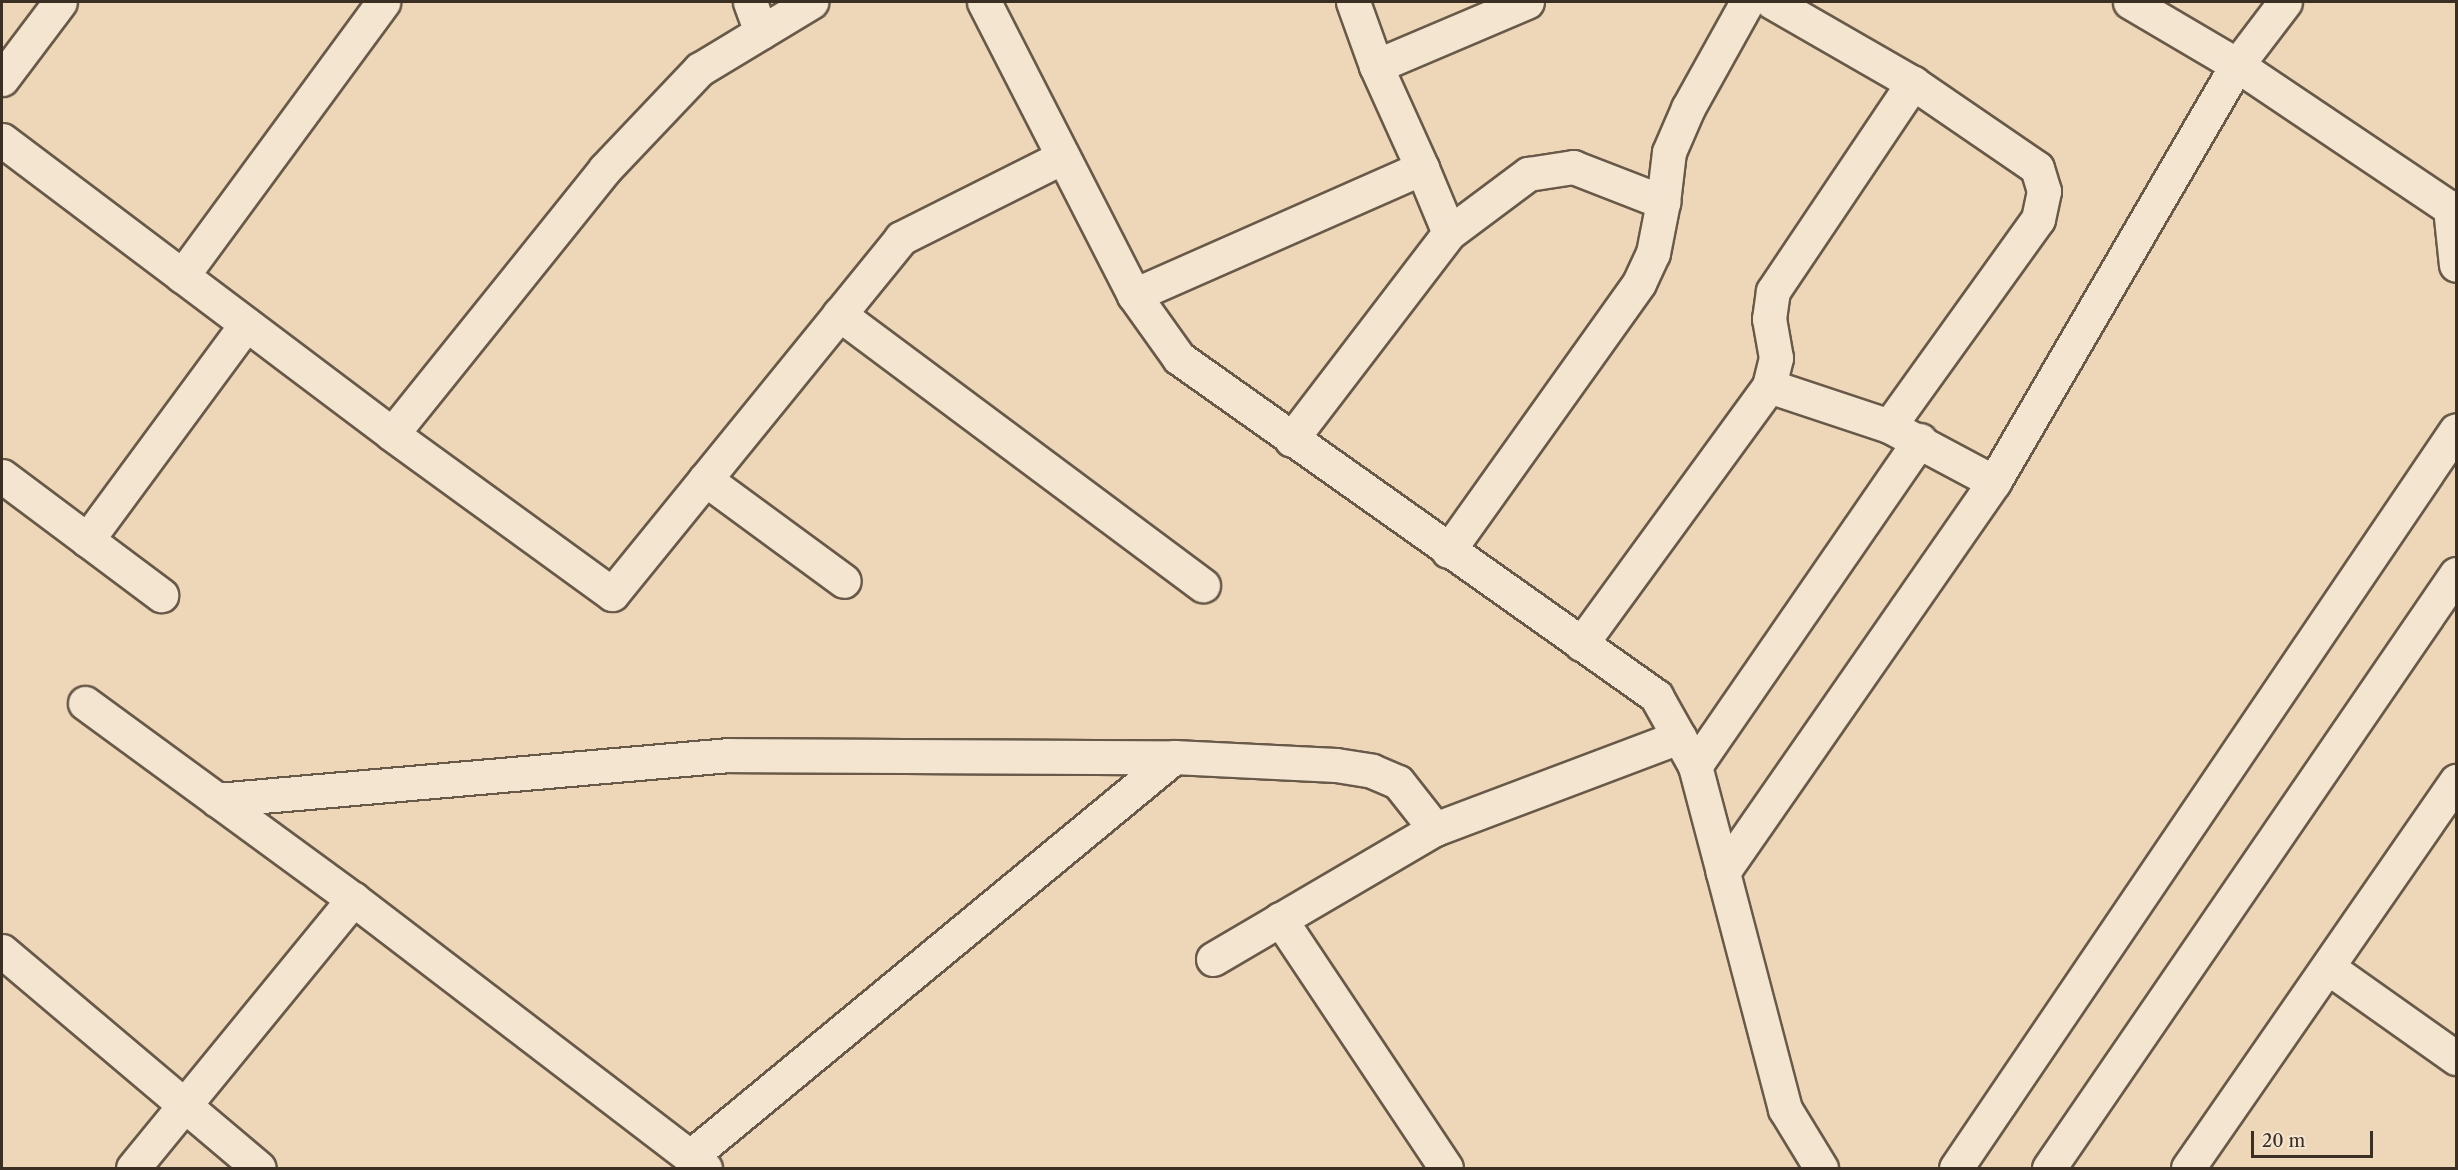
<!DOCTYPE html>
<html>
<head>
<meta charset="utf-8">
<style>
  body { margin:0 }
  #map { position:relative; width:2458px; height:1170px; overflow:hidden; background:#eed7b8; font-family:"Libre Caslon Text",serif }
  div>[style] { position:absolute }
  .roads { filter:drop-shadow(2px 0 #685949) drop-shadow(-2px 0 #685949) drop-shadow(0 2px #685949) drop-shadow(0 -2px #685949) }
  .minor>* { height:33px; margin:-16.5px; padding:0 16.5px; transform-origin:16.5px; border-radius:16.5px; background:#f4e5d1 }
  span { translate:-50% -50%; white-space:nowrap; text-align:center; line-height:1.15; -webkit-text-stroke:4.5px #f4e5d1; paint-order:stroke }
  .frame { position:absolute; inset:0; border:3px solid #3b2f24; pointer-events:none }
  .scale { position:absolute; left:2251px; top:1131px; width:122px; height:27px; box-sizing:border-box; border:3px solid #3b2f24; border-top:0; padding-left:8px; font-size:18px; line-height:21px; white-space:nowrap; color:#3b2f24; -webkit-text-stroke:4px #f4e5d1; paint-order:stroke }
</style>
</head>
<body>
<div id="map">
  <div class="roads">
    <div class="minor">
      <div style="left:750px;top:2px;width:32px;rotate:70deg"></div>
      <div style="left:984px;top:2px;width:329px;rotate:62.9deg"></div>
      <div style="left:1134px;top:295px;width:77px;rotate:54.5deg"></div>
      <div style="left:1179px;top:358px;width:585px;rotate:35.32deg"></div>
      <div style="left:1656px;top:696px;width:47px;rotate:60.7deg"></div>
      <div style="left:1353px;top:2px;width:68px;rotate:70.2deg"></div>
      <div style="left:1376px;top:66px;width:112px;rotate:65.7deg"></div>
      <div style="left:1772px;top:2px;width:163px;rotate:29.9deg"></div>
      <div style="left:1913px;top:83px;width:150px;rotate:34.4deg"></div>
      <div style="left:2037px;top:168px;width:24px;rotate:73deg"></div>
      <div style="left:2044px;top:191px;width:29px;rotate:102deg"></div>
      <div style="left:2038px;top:219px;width:255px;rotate:125.7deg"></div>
      <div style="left:2130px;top:2px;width:124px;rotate:30.5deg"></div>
      <div style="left:2237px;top:65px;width:264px;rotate:33.9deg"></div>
      <div style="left:1376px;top:66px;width:164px;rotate:-23deg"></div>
      <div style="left:2px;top:79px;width:96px;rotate:-53deg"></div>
      <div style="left:2px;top:140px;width:488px;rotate:37deg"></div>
      <div style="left:392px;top:434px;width:340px;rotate:-51.2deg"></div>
      <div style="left:605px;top:169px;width:138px;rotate:-46.5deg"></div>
      <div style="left:700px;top:69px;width:130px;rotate:-31.1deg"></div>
      <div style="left:2456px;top:207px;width:6px;rotate:171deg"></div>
      <div style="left:2450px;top:208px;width:57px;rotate:84deg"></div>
      <div style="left:1449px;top:233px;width:99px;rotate:-36.8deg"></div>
      <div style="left:1528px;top:174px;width:46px;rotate:-8.8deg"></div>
      <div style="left:1573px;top:167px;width:97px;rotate:21.3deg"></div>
      <div style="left:1663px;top:202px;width:50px;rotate:-83.2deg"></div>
      <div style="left:1669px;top:152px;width:48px;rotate:-66.6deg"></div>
      <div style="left:1688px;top:108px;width:121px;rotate:-60.9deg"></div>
      <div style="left:182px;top:276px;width:340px;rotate:-53.7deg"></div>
      <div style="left:1134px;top:295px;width:315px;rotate:-23.8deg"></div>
      <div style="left:1422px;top:168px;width:70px;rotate:67.4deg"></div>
      <div style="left:1449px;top:233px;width:260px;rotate:127.4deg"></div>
      <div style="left:839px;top:314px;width:454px;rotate:36.7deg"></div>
      <div style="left:1769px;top:386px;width:126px;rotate:18.4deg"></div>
      <div style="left:1889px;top:426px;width:119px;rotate:28.1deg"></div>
      <div style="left:392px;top:434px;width:272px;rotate:36deg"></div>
      <div style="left:612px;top:594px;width:459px;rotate:-50.9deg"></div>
      <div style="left:901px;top:238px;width:181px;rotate:-26.6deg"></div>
      <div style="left:2px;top:476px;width:199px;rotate:36.8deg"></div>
      <div style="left:705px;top:479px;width:172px;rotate:36.3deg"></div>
      <div style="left:87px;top:540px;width:268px;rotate:-53.6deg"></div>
      <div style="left:1448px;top:551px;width:329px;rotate:-54.5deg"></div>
      <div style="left:1639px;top:283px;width:33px;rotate:-65deg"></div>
      <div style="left:1653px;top:253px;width:52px;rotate:-78.9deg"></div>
      <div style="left:1581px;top:644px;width:319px;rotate:-53.9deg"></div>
      <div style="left:1769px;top:386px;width:29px;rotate:-76deg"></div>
      <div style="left:1776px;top:358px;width:40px;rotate:-100deg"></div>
      <div style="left:1769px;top:319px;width:28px;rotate:-82deg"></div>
      <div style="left:1773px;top:291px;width:251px;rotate:-56.1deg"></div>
      <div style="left:85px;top:703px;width:332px;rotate:36.2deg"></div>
      <div style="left:1695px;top:766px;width:396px;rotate:-55.4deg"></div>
      <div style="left:217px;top:800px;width:514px;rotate:-5.02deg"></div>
      <div style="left:729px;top:755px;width:445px;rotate:0.3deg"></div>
      <div style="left:1280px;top:919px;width:299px;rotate:56.3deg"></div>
      <div style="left:2px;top:951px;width:336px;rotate:40.2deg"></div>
      <div style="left:1213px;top:959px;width:257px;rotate:-30.4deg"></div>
      <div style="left:2329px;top:968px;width:156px;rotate:35.3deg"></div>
      <div style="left:691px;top:1156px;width:626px;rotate:-39.56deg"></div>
      <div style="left:1174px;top:757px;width:162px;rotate:2.8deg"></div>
      <div style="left:1336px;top:765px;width:36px;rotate:9deg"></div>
      <div style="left:1372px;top:771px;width:28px;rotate:23deg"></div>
      <div style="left:1398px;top:782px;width:60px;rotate:51.8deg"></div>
      <div style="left:1435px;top:829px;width:261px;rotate:-20.7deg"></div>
      <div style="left:1679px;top:737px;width:33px;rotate:61deg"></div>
      <div style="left:1695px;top:766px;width:110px;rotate:75.2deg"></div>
      <div style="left:133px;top:1168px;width:348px;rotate:-50.7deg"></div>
      <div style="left:353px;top:899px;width:443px;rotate:37.4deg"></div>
      <div style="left:1821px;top:1168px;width:69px;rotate:-121.4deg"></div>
      <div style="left:1785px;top:1109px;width:245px;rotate:-104.7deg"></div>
      <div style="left:1723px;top:872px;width:475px;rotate:-55.2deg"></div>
      <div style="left:1994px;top:482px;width:483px;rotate:-59.8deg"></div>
      <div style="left:2237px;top:65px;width:79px;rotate:-52.7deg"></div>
      <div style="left:1956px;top:1168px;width:891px;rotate:-55.88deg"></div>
      <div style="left:2049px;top:1168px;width:720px;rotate:-55.58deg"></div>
      <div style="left:2188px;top:1168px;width:471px;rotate:-55.3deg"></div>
    </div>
  </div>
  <div class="frame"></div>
  <div class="scale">20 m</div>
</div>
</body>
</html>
